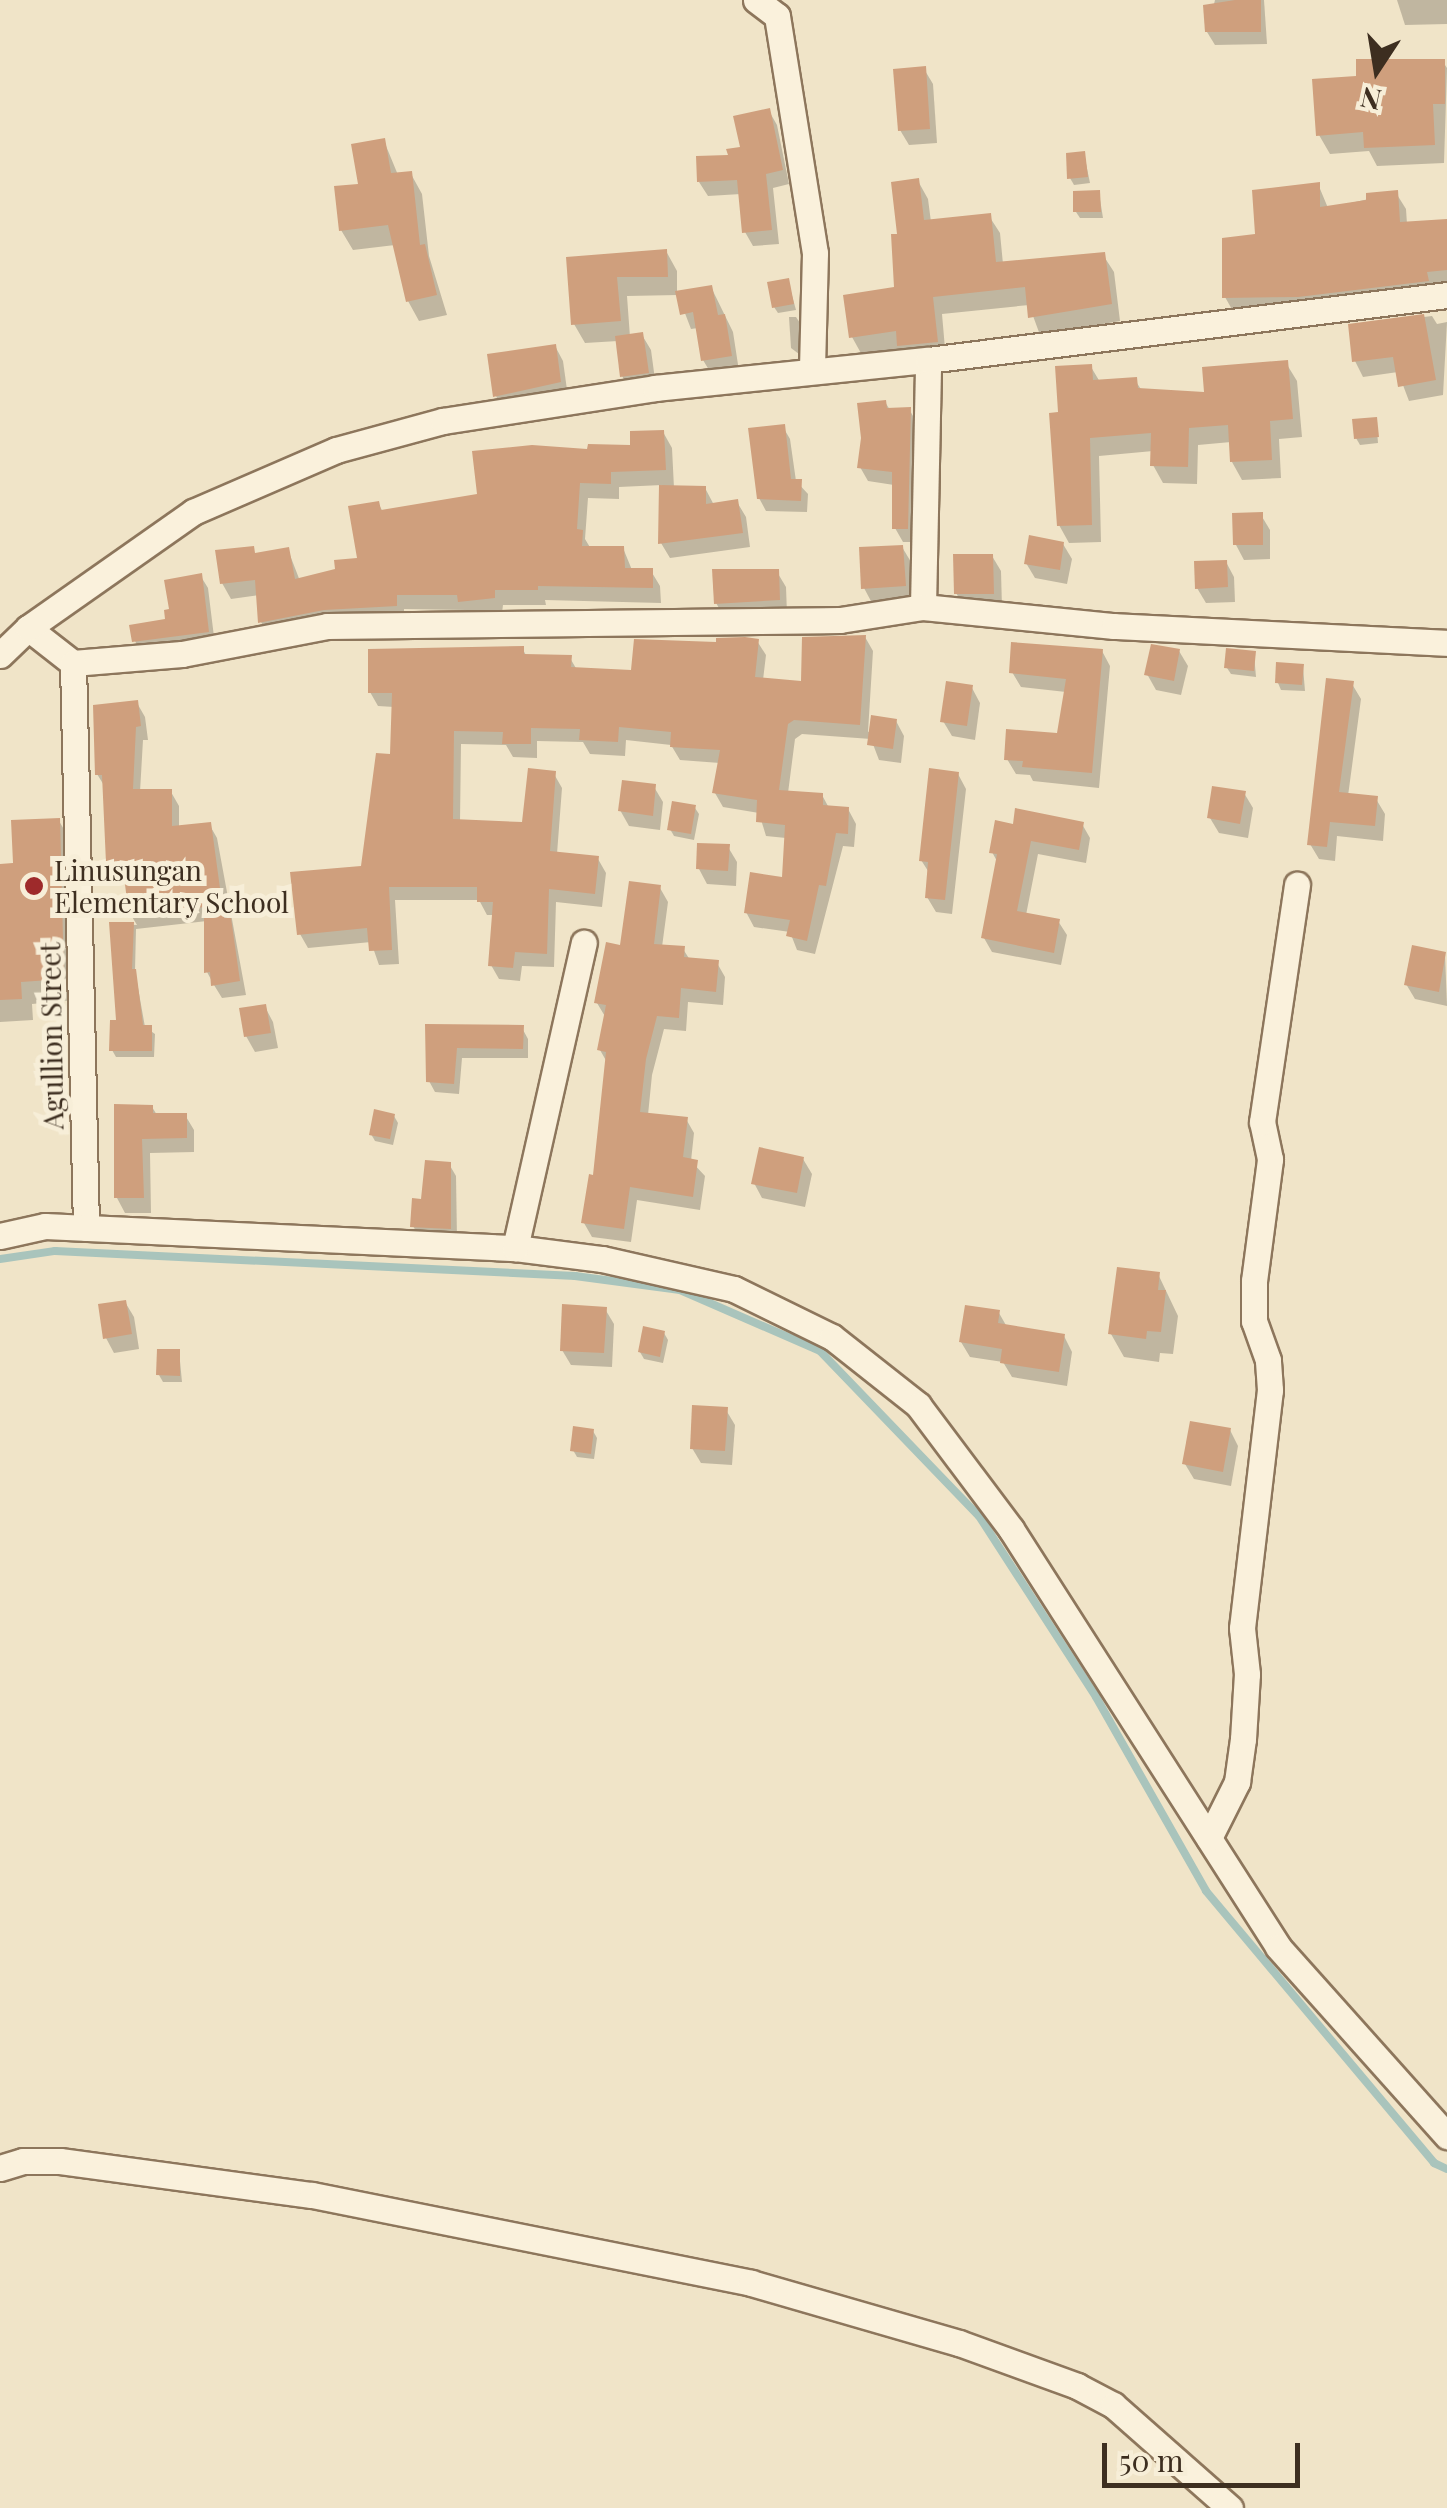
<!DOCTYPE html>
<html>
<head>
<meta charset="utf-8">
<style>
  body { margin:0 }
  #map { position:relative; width:1447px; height:2508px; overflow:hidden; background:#f0e4c8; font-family:"Playfair Display",serif }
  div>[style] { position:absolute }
  .shadow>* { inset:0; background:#0003 }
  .stream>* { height:8px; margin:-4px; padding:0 4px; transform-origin:4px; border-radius:4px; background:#a9c4bc }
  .building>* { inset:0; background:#cf9f7d }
  .roads { filter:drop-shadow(2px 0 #8d765c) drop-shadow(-2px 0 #8d765c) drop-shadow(0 2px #8d765c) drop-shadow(0 -2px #8d765c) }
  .minor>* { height:25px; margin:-12.5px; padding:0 12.5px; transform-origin:12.5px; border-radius:12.5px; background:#faf1dc }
  .dots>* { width:28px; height:28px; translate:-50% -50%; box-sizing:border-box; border:5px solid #f7eed8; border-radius:50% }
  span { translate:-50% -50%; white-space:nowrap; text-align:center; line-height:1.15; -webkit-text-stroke:10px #f7eed8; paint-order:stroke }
  .poi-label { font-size:28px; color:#3d2e20 }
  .left { translate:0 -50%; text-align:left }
  .street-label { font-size:28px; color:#3d2e20 }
  .north { position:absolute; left:1327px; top:20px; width:100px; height:100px; -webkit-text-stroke:8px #f7eed8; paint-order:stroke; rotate:192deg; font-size:28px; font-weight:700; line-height:40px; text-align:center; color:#3d2e20 }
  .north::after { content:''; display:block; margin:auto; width:35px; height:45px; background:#3d2e20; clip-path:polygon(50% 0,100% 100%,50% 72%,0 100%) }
  .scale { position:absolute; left:1102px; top:2443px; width:198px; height:45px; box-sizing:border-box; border:5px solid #3d2e20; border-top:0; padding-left:12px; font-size:30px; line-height:35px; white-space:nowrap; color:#3d2e20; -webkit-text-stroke:8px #f7eed8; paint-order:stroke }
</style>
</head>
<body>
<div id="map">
  <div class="shadow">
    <div style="clip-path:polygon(1215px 0,1264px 0,1267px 44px,1215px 45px,1207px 32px)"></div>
    <div style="clip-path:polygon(1397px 0,1447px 0,1447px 24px,1405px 25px)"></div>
    <div style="clip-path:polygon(1443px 62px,1447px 68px,1444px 163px,1377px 166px,1369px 151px,1330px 154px,1319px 135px,1358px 78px)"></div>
    <div style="clip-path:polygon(924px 69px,933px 84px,937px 143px,909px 145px,900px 130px)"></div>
    <div style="clip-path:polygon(769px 111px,777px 125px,789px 184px,773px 188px,779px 244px,753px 246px,745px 232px,741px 194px,708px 196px,699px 182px,742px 149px)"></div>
    <div style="clip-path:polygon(384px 141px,398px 175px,411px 174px,422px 194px,429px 256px,447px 315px,419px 321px,408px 301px,395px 245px,353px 250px,341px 230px)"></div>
    <div style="clip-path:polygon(1084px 154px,1090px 183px,1074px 185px,1070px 178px)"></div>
    <div style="clip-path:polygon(918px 181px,928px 199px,931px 222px,989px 216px,1000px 233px,1003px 264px,1103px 255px,1114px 272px,1120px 321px,1040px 335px,1029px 305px,942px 314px,946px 360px,910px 363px,902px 349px,862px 355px,852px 337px,897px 289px,900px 236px)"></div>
    <div style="clip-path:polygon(1318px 184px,1328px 208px,1396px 193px,1406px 209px,1407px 224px,1447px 221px,1447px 286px,1234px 313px,1225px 297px,1258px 236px)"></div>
    <div style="clip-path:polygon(1099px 193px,1103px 218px,1080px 218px,1076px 212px)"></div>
    <div style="clip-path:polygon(666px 251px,677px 271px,677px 293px,711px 287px,733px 332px,739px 371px,712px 375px,703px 360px,698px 328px,691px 329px,678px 295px,627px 296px,630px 337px,642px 335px,651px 350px,656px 387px,631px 391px,622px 376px,618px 341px,585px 343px,574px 324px,568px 259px)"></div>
    <div style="clip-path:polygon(788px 281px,796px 310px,778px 313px,774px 307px)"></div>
    <div style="clip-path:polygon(1432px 316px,1437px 324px,1447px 322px,1443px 395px,1409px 401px,1398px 372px,1363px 377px,1355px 361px,1350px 326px)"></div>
    <div style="clip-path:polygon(789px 317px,796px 317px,800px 323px,799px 354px,791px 348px)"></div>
    <div style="clip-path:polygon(555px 346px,563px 361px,568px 397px,504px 411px,496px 396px)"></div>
    <div style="clip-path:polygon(1286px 363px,1297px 381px,1302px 437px,1279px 439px,1281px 478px,1242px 480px,1232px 462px,1231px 442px,1198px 445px,1197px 484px,1163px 483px,1153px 465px,1153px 451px,1099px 456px,1101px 542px,1069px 543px,1059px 525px,1061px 415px,1091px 367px,1100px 382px,1135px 380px,1142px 391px,1206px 394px)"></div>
    <div style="clip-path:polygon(885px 402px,890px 410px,909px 409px,917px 423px,915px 542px,903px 542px,895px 528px,894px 485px,868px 481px,860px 467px)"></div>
    <div style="clip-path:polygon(1376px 419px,1378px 443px,1360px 445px,1356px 438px)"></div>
    <div style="clip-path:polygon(783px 427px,790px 439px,796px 481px,808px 494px,807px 512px,766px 511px,759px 498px)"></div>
    <div style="clip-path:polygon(663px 432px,672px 448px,674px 488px,705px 488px,714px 505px,737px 502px,746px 517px,750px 547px,670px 558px,661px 543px,662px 485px,619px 487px,619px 499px,588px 498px,585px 539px,591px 549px,623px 548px,632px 570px,651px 571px,660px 586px,661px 603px,545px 600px,546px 605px,503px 605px,502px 613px,469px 616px,466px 610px,404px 609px,404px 621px,270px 637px,261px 622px,259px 595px,231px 599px,222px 583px,256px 556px,288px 550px,300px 581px,338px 571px,360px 560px,378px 503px,383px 512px,480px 496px,590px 451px,633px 448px)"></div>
    <div style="clip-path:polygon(1261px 515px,1270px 530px,1270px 559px,1244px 560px,1236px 545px)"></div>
    <div style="clip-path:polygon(1063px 544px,1072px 559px,1067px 584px,1035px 578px,1026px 563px)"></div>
    <div style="clip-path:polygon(902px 547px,911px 562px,913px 600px,872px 603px,864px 588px)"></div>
    <div style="clip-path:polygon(992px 556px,1001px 571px,1002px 608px,965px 608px,956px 593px)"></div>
    <div style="clip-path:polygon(1226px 562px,1234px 577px,1235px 602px,1206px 603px,1197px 588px)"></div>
    <div style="clip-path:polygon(777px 572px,786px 587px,787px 614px,725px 618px,716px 603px)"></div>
    <div style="clip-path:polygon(200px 575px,208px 588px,215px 645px,142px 654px,135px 641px,168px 621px)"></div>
    <div style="clip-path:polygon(865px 637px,873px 651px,868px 732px,896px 721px,904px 736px,901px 763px,879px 760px,871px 739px,802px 734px,795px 739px,788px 793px,822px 795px,829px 808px,848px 809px,856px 824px,854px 847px,843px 846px,815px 954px,797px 950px,790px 932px,754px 927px,746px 912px,785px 880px,786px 838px,766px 836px,759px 813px,723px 807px,715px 793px,720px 763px,680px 760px,671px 745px,626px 740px,625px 756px,590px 754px,583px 742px,537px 741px,537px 758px,513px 757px,506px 745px,461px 744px,460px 822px,524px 825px,554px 774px,562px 788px,557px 854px,598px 859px,606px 873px,602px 907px,556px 902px,554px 967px,522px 966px,520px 981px,499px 979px,491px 965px,495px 915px,487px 915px,479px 900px,395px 900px,399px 964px,379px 965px,371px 942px,308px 948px,300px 934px,363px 868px,392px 757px,394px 707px,378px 706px,370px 692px,522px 648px,527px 657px,570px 658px,577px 670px,634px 673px,719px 644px,757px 641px,766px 655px,763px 680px,803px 684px)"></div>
    <div style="clip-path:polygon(1102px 651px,1110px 666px,1099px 788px,1033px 781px,1030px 775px,1016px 774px,1007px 759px,1059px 735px,1066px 692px,1021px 687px,1012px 672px)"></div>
    <div style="clip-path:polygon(1179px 651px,1188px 666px,1181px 695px,1156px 690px,1147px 674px)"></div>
    <div style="clip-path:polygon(1254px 654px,1256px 677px,1231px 674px,1227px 668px)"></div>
    <div style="clip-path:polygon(1303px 667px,1305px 691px,1281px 690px,1278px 683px)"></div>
    <div style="clip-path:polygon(1352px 684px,1361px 699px,1348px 796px,1376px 799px,1385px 814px,1383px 841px,1337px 836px,1335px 861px,1319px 859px,1310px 844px)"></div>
    <div style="clip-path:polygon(972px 688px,980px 703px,975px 740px,952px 736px,943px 721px)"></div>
    <div style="clip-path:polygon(137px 703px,145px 717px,148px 740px,143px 740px,140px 792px,171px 792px,179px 806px,179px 828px,209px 824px,217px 838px,246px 995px,222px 998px,214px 985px,207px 972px,207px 921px,136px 929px,135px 971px,145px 1027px,155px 1034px,154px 1057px,116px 1057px,112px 1050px,119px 1023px,112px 924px,137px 925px,131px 915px,126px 875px,116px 876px,108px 862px,105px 787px,97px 774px)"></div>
    <div style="clip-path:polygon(958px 774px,966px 789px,952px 914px,936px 912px,927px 897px,930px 874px,921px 860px)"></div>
    <div style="clip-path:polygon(654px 787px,663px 802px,660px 830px,629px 826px,620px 810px)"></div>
    <div style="clip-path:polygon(1244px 793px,1253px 808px,1248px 838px,1219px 833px,1210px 818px)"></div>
    <div style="clip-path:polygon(695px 808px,699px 814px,694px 840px,674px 836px,670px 829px)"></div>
    <div style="clip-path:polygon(59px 821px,72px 843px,75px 1000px,32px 1004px,33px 1020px,0 1022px,0 866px,15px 865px)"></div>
    <div style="clip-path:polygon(1082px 824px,1090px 838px,1086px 863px,1038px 854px,1026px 915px,1058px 921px,1067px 935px,1061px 965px,992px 952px,984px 938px,998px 863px,992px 852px,1015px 826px)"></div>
    <div style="clip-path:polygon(728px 847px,737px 862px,736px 886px,707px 884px,699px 869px)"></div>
    <div style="clip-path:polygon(660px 888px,668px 902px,662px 947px,683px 949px,690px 960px,717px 963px,725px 977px,723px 1005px,688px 1002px,686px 1031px,664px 1029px,652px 1075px,648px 1115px,686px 1119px,694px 1133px,691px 1161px,705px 1176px,700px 1210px,637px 1200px,631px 1242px,592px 1237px,584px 1223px,596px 1178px,608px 1064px,600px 1050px,606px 1018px,597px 1003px,623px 948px)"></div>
    <div style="clip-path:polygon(1445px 954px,1447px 1006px,1415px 999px,1406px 984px)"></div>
    <div style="clip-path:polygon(265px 1007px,273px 1022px,278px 1048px,255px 1052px,246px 1036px)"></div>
    <div style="clip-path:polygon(522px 1028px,528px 1039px,528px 1058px,462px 1058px,459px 1094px,435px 1092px,429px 1081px,431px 1054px)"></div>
    <div style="clip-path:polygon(152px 1107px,157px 1115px,185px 1115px,194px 1130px,194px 1152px,150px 1153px,151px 1213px,125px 1213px,117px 1198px)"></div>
    <div style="clip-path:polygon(394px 1116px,398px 1123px,393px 1145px,375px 1141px,371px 1134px)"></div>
    <div style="clip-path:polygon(803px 1159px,812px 1174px,805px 1207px,762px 1198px,754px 1183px)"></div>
    <div style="clip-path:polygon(449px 1164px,456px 1176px,457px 1240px,420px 1238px,413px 1226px)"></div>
    <div style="clip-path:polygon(1158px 1274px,1178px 1316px,1173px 1354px,1160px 1353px,1159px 1362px,1124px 1357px,1111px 1334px)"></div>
    <div style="clip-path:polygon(125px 1302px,134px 1317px,139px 1349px,114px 1353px,106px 1338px)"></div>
    <div style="clip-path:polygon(605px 1309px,614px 1324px,612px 1367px,571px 1365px,562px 1350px)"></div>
    <div style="clip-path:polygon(999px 1313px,1007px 1327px,1064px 1336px,1072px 1352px,1067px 1386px,1012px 1377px,1003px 1362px,970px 1357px,961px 1342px)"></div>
    <div style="clip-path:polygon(664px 1333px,668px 1340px,663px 1363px,644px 1359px,640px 1352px)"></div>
    <div style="clip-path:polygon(179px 1351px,182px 1382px,163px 1382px,159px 1375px)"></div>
    <div style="clip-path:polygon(726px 1410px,735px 1425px,732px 1465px,701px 1463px,692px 1448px)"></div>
    <div style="clip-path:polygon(1230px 1430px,1238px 1446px,1231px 1486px,1194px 1479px,1185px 1464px)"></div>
    <div style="clip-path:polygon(593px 1431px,597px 1438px,594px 1459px,577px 1457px,573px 1450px)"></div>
  </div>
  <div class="stream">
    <div style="left:0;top:1259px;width:56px;rotate:-8.3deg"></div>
    <div style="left:55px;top:1251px;width:521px;rotate:2.75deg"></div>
    <div style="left:575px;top:1276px;width:106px;rotate:7.6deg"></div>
    <div style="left:680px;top:1290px;width:153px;rotate:23.5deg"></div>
    <div style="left:820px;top:1351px;width:229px;rotate:46.1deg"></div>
    <div style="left:979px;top:1516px;width:216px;rotate:57.1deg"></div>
    <div style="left:1096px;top:1697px;width:223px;rotate:60.4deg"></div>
    <div style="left:1206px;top:1891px;width:355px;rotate:50deg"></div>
    <div style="left:1434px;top:2163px;width:14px;rotate:25deg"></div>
  </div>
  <div class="building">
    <div style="clip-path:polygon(1235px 0,1261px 0,1261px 32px,1205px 32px,1203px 5px)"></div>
    <div style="clip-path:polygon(1356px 59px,1445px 59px,1445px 104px,1433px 104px,1435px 145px,1364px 148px,1363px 132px,1316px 136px,1312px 79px,1356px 76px)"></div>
    <div style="clip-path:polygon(926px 66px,930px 129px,898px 131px,893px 69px)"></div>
    <div style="clip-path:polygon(770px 108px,783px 170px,766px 174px,772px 230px,742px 233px,737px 180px,697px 182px,696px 156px,728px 155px,726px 149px,740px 147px,733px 116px)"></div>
    <div style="clip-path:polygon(385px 138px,391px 173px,412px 171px,420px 245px,425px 244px,437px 295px,406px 302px,388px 225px,339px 231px,334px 186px,358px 184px,351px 144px)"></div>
    <div style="clip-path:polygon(1085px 151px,1088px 177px,1067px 179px,1066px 153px)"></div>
    <div style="clip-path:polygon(919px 178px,924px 220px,991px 213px,996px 262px,1105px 252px,1112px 304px,1028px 318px,1025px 287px,933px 297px,938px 342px,897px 346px,896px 331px,849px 338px,843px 295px,894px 287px,891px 234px,897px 234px,891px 182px)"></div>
    <div style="clip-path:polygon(1320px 182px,1320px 207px,1366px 200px,1366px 193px,1398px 190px,1400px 222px,1447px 219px,1447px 270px,1427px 272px,1429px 281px,1298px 297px,1222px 298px,1222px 238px,1255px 234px,1252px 190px)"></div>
    <div style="clip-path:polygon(1100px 190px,1101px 212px,1073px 212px,1073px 191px)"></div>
    <div style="clip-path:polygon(667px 249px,668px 277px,617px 277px,621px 321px,571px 325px,566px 257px)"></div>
    <div style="clip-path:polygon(789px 278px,794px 304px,772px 308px,767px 282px)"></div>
    <div style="clip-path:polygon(712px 285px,718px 315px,725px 314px,732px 356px,701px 361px,693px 312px,680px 315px,675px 291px)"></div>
    <div style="clip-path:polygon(1424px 314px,1436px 380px,1398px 387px,1393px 357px,1352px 362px,1348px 324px)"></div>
    <div style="clip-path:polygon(643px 332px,649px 373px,620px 377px,615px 336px)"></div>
    <div style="clip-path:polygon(556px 344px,561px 382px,493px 397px,487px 354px)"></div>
    <div style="clip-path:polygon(1288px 360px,1293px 419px,1270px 421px,1272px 460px,1230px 462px,1228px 425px,1189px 428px,1188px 467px,1150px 466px,1151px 433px,1090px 438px,1092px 525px,1057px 526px,1049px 413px,1058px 412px,1055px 366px,1092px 364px,1093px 380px,1137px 377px,1138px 388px,1204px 392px,1202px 367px)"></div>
    <div style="clip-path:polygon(886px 400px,887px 408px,911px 407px,908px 529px,892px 529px,892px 472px,857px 468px,861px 438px,857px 403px)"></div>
    <div style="clip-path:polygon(1377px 417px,1379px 437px,1354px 439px,1352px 419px)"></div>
    <div style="clip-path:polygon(785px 424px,791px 479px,802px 479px,801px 501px,757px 499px,748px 428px)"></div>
    <div style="clip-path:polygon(664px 430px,666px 470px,611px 472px,611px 484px,580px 483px,577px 529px,583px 530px,582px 546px,624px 546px,625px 568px,653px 568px,653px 588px,538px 586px,538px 590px,495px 590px,495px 598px,458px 602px,457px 595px,397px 595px,397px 606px,324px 610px,258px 623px,255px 580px,220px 584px,215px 550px,254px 546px,255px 553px,289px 547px,295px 579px,335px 569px,334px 560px,357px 558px,348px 506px,379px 501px,381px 510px,477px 494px,472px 451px,532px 445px,587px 449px,588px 444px,630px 445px,630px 431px)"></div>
    <div style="clip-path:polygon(659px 485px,706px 486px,706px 504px,738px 499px,743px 533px,658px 544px)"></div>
    <div style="clip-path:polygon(1263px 512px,1263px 545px,1233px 545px,1232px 513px)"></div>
    <div style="clip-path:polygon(1029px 535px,1064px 542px,1060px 570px,1024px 564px)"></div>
    <div style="clip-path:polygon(903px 545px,906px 586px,861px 589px,859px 547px)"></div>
    <div style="clip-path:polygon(953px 554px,993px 554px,994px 594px,954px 594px)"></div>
    <div style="clip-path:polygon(1227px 560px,1228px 587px,1195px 589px,1194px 561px)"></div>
    <div style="clip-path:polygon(712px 569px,779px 569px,780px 600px,714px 604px)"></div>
    <div style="clip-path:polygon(202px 573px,209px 632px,132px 642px,129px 625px,165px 619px,164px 610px,169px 609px,164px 580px)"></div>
    <div style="clip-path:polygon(866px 635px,860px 725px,794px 720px,788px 724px,779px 790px,823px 793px,823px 805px,849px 807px,848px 834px,836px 833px,826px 886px,819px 885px,807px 941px,786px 936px,790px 920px,744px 913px,750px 872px,782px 877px,785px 825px,756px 822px,757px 800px,712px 793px,720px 750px,670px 747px,671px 732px,619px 727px,618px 742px,579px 740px,580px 729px,531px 728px,531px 744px,502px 744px,503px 732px,454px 731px,453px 819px,522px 822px,528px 768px,556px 771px,550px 851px,599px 856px,595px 894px,549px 889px,547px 954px,515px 952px,513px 968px,488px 966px,493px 902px,477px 902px,477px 887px,389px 887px,392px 950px,369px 951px,367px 928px,297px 935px,290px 872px,361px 866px,376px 753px,390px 754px,392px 693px,368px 693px,368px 649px,524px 646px,524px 654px,572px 655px,571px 667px,631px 670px,634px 639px,716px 642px,716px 638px,745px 637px,759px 639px,755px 677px,801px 681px,802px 637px)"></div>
    <div style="clip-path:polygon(1011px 642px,1103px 649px,1092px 773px,1022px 767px,1023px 761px,1004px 760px,1006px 729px,1057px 733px,1066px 679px,1009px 673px)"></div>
    <div style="clip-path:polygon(1151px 644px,1180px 649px,1174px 681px,1144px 675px)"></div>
    <div style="clip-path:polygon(1226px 648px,1256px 651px,1254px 671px,1224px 668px)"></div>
    <div style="clip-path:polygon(1276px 662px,1304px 664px,1302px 685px,1275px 683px)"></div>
    <div style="clip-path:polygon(1326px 678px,1354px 681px,1339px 792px,1378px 796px,1375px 826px,1330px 822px,1327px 847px,1307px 845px)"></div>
    <div style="clip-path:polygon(946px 681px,973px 685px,967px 726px,940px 722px)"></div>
    <div style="clip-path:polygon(138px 700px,141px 726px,136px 727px,133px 789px,172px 789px,172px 826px,211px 822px,224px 918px,231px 918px,240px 981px,211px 986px,210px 972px,204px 973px,204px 907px,129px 916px,122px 861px,106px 863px,102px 775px,95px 775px,93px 705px)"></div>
    <div style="clip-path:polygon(871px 715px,897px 719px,893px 749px,867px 745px)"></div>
    <div style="clip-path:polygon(929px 768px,959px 772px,945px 900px,925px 898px,928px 862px,919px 861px)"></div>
    <div style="clip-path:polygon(622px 780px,656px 784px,653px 816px,618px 811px)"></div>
    <div style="clip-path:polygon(1212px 786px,1246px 791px,1240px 824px,1207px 818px)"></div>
    <div style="clip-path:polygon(672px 801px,696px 805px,691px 834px,667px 830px)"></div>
    <div style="clip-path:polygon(1015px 808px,1084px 822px,1079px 850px,1031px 841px,1017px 911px,1060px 919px,1054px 953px,981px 938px,997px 854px,989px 853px,995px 820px,1013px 824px)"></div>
    <div style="clip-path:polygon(60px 818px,64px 979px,21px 982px,22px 999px,0 1000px,0 864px,13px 863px,11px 820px)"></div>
    <div style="clip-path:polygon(697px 843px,730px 844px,728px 871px,696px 869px)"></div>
    <div style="clip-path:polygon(629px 881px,661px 885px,654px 944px,685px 946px,684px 957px,719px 960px,716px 992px,681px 988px,679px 1018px,657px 1016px,646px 1059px,640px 1112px,688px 1117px,683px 1157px,698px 1160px,693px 1197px,630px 1187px,624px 1229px,581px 1223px,589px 1174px,593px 1175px,606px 1052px,597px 1050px,606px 1005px,594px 1003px,606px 942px,620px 945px)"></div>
    <div style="clip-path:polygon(109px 922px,134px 922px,132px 969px,136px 969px,143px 1025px,152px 1025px,152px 1051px,109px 1051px,110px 1020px,116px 1020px)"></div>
    <div style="clip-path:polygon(1412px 945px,1446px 952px,1439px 992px,1404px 985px)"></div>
    <div style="clip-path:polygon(266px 1004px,271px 1033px,244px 1037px,239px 1008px)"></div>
    <div style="clip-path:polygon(425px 1024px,524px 1025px,523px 1049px,457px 1048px,454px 1084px,426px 1082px)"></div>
    <div style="clip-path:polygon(114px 1104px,153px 1105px,153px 1113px,187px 1113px,187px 1138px,142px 1139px,144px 1198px,114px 1198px)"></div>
    <div style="clip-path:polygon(374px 1109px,395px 1114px,390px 1139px,369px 1135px)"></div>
    <div style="clip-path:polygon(759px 1147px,804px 1157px,797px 1193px,751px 1184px)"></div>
    <div style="clip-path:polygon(425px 1160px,451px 1162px,451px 1229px,410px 1227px,412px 1198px,421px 1199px)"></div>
    <div style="clip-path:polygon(1117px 1267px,1160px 1272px,1158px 1290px,1166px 1290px,1161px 1332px,1147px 1331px,1146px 1339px,1108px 1334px)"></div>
    <div style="clip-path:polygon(126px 1300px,132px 1334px,103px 1339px,98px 1304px)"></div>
    <div style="clip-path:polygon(562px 1304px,607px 1307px,604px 1353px,560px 1351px)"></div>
    <div style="clip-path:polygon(965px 1305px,1000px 1310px,998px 1323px,1065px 1334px,1059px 1372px,1000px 1363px,1002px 1349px,959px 1342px)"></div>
    <div style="clip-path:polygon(643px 1326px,665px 1331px,660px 1357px,638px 1352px)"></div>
    <div style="clip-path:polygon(157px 1349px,180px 1349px,180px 1376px,156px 1375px)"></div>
    <div style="clip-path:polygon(692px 1405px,728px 1407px,725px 1451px,690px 1449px)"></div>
    <div style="clip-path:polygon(1190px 1421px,1231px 1428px,1223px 1472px,1182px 1464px)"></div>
    <div style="clip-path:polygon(573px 1426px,594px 1429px,591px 1454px,570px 1451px)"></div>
  </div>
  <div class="roads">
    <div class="minor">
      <div style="left:756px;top:0;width:26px;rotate:37deg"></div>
      <div style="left:777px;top:16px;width:240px;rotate:80.9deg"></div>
      <div style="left:815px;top:253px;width:117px;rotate:91.5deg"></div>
      <div style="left:923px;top:607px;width:247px;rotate:-88.8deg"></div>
      <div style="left:28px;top:628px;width:57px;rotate:37.9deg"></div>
      <div style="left:73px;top:663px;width:109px;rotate:-4.7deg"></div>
      <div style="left:182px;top:654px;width:148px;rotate:-10.9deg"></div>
      <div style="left:327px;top:626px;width:513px;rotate:-0.67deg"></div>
      <div style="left:840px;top:620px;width:84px;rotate:-8.9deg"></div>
      <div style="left:923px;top:607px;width:192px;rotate:5.7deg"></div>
      <div style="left:1114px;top:626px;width:333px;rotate:2.9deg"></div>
      <div style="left:0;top:655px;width:39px;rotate:-44deg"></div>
      <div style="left:28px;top:628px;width:202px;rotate:-35.1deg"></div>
      <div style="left:193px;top:512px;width:156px;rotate:-23.4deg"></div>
      <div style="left:336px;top:450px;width:111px;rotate:-15.2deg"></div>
      <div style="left:443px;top:421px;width:215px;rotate:-8.8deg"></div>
      <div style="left:655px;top:388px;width:274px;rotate:-5.9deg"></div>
      <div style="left:928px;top:360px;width:523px;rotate:-7.14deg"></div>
      <div style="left:73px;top:663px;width:565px;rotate:88.68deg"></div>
      <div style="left:0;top:1236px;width:46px;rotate:-12.5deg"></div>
      <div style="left:45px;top:1226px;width:471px;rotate:2.7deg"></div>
      <div style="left:515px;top:1248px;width:88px;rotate:7.2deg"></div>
      <div style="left:602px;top:1259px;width:135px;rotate:12.8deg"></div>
      <div style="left:734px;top:1289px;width:109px;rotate:26.1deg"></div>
      <div style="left:832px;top:1337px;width:110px;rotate:38.3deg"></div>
      <div style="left:918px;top:1405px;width:155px;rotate:53.1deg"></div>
      <div style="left:1011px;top:1529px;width:496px;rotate:57.4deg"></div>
      <div style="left:1278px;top:1947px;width:254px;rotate:48.2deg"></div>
      <div style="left:515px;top:1248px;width:313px;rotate:-77.3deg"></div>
      <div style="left:1209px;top:1838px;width:63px;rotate:-63.4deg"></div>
      <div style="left:1237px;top:1782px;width:43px;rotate:-82.1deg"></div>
      <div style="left:1243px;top:1739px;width:65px;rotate:-86.5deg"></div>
      <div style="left:1247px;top:1674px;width:46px;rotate:-96.2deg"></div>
      <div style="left:1242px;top:1628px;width:240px;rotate:-83.3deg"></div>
      <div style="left:1270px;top:1390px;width:30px;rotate:-94deg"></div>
      <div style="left:1268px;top:1360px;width:41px;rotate:-109.7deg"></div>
      <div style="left:1254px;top:1321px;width:40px;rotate:-90deg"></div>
      <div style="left:1254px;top:1281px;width:123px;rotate:-82.5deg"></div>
      <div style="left:1270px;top:1159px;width:38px;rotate:-102deg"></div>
      <div style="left:1262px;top:1122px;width:240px;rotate:-81.6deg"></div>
      <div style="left:0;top:2168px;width:24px;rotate:-17deg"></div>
      <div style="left:23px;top:2161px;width:37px"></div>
      <div style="left:60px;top:2161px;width:254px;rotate:7.7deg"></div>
      <div style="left:312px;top:2195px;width:448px;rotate:11.3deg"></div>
      <div style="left:751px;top:2283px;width:216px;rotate:16.1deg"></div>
      <div style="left:959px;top:2343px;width:126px;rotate:20deg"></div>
      <div style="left:1077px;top:2386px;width:41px;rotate:27.8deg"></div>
      <div style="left:1113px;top:2405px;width:156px;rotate:41.4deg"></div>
    </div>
  </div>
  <div class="dots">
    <div style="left:34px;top:886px;background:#9e2a2b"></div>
  </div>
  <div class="poi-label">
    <span class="left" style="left:54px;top:886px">Linusungan<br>Elementary School</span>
  </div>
  <div class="street-label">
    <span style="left:51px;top:1036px;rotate:-91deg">Agullion Street</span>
  </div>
  <div class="north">N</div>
  <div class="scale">50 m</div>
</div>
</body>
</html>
